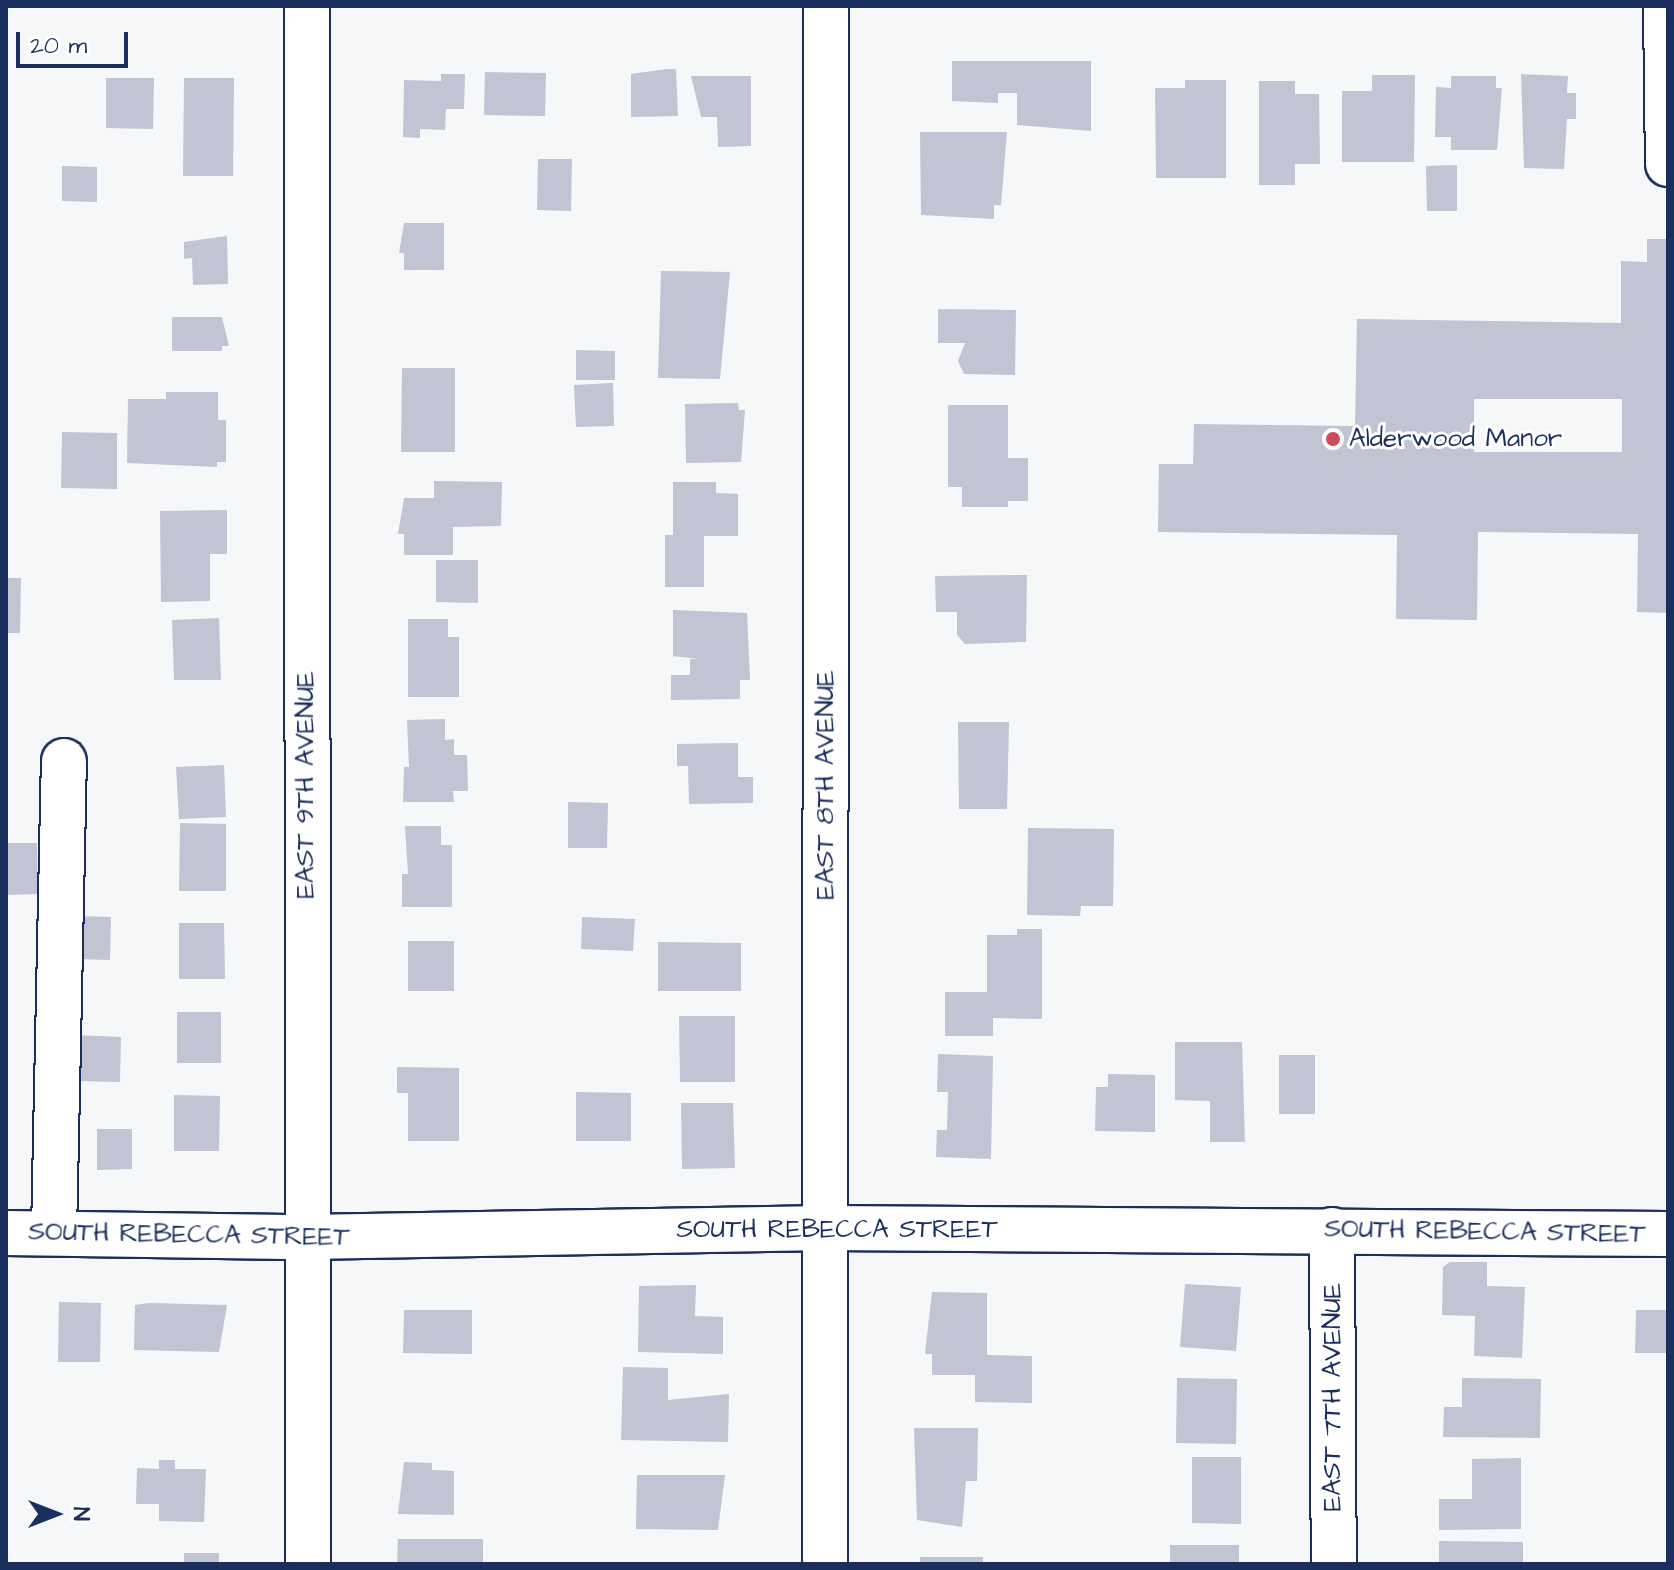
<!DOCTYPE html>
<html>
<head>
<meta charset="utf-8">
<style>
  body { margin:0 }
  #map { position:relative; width:1674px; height:1570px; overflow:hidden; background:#f6f7f9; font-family:"Architects Daughter",sans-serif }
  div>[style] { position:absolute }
  .building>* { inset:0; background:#c0c4d3 }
  .roads { filter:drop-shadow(2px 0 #1b2f5e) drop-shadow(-2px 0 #1b2f5e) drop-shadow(0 2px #1b2f5e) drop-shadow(0 -2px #1b2f5e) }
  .minor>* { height:44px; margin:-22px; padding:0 22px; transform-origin:22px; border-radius:22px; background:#fff }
  .dots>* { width:22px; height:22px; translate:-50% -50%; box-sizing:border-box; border:4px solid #fff; border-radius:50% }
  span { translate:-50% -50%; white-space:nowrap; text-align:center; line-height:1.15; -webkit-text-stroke:6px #fff; paint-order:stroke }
  .poi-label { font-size:26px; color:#1b2f5e }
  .left { translate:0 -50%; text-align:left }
  .street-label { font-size:26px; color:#1b2f5e }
  .frame { position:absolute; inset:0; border:8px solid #1b2f5e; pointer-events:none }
  .north { position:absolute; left:16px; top:1474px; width:80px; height:80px; -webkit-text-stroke:6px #fff; paint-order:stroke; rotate:90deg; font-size:22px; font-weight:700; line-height:32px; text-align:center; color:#1b2f5e }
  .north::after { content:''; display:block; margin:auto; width:28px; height:36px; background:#1b2f5e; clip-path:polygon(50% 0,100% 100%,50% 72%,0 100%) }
  .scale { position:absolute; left:16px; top:32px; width:112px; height:36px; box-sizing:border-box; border:4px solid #1b2f5e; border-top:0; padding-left:10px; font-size:24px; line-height:28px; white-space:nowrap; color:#1b2f5e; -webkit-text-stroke:6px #fff; paint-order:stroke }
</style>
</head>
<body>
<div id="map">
  <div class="building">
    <div style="clip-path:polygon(952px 61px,1091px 61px,1091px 131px,1017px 125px,1017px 93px,998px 93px,998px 103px,952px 101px)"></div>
    <div style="clip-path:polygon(667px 69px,676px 69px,678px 116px,631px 117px,631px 74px)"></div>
    <div style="clip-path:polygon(485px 72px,546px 73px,545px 116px,484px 115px)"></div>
    <div style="clip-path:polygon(441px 74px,465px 74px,464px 109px,446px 109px,445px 130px,420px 129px,420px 138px,403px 137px,404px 80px,441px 81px)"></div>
    <div style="clip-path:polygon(1521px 74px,1568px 76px,1567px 93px,1576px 93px,1576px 119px,1567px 119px,1564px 169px,1524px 168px)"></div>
    <div style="clip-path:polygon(1372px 75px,1415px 75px,1414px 162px,1342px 162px,1342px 91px,1372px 91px)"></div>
    <div style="clip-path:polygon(691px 76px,751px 76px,751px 146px,718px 147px,717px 117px,701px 117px)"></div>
    <div style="clip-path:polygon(1451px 76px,1496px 76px,1496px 88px,1502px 88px,1497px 150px,1451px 150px,1451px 137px,1435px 137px,1436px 87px,1451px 88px)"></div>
    <div style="clip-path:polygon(106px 78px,154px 78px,153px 129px,106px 128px)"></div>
    <div style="clip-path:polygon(184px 78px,234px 78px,233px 176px,183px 176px)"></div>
    <div style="clip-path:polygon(1185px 80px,1226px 80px,1226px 178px,1156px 178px,1155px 88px,1185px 88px)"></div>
    <div style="clip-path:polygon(1259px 81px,1295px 81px,1295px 94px,1319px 94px,1320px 164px,1295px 164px,1295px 185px,1259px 185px)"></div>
    <div style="clip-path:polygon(920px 132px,1007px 132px,1001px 205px,994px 205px,994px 219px,921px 215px)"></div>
    <div style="clip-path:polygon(538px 159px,572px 159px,571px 211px,537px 210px)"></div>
    <div style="clip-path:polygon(1457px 165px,1457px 211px,1427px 211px,1426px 166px)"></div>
    <div style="clip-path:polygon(62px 166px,97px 167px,97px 202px,62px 201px)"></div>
    <div style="clip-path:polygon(404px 223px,444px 223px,444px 270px,404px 270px,404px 253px,399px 253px)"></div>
    <div style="clip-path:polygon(227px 236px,228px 284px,193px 285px,192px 258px,184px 259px,184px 242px)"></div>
    <div style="clip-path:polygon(evenodd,1647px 239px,1666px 239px,1668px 257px,1668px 613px,1637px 612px,1638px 534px,1478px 532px,1477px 620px,1396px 619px,1397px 535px,1158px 532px,1159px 464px,1193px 464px,1194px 424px,1355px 426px,1357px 319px,1621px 323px,1621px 261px,1647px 262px,1647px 239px,1474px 399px,1622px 399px,1622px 452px,1474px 452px,1474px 399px)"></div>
    <div style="clip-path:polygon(661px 271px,730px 272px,720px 379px,658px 378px)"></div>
    <div style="clip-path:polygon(938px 309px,1016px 310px,1015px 375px,964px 374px,958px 361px,965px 343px,938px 343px)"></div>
    <div style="clip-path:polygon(172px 317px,222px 317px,229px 346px,222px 346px,222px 351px,172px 351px)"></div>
    <div style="clip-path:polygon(576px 350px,615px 351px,615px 380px,576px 380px)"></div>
    <div style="clip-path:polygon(402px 368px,455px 368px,455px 452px,401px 452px)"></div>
    <div style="clip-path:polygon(613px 383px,614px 426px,576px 427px,574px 385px)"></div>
    <div style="clip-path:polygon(166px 392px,218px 392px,218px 420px,226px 420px,226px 462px,217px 462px,217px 467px,127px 463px,128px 399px,166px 399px)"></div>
    <div style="clip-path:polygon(738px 403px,739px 410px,745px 410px,741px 462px,686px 463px,685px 404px)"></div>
    <div style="clip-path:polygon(948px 405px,1008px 405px,1008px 458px,1028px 458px,1028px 501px,1008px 501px,1008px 507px,962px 507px,962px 487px,948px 487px)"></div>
    <div style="clip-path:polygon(62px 432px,117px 433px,117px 489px,61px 488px)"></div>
    <div style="clip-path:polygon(434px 481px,502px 482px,501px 526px,453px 527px,453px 555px,404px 555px,404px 534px,398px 534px,404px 498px,434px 498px)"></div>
    <div style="clip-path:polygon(673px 482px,716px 482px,716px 493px,738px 494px,738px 536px,704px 536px,704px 587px,665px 587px,665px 535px,673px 535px)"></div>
    <div style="clip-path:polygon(227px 510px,227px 554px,210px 554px,210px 601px,161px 602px,160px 511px)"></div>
    <div style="clip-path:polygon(436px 560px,478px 560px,478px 603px,436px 602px)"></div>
    <div style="clip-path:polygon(1027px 575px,1026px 642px,965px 644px,957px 635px,957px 612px,936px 612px,935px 576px)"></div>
    <div style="clip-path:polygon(6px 578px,21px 578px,20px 633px,6px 633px)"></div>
    <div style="clip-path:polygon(673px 610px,747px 613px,750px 680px,740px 680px,740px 699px,671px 700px,671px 675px,690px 675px,690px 659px,699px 659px,673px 656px)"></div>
    <div style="clip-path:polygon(219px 618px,221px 680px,174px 680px,172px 620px)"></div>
    <div style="clip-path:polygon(408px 619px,448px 619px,448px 637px,459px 637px,459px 697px,408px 697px)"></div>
    <div style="clip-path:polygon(445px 719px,445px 740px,454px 739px,454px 755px,467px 755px,468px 791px,453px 791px,454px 802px,403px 802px,404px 767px,409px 767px,407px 720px)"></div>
    <div style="clip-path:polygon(958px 722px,1009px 722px,1007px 809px,959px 809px)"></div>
    <div style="clip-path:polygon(738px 743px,738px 777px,753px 777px,753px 803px,689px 804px,688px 766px,677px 766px,677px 744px)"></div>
    <div style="clip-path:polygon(224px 765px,226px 817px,179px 819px,176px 767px)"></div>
    <div style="clip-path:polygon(568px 802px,608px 803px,607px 848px,568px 848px)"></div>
    <div style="clip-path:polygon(180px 823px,226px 824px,226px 891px,179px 891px)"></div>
    <div style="clip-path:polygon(405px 826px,441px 826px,441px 845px,452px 845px,452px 907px,402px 907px,402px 874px,408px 874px)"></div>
    <div style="clip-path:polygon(1028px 828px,1114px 829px,1113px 906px,1081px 906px,1080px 916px,1027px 915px)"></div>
    <div style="clip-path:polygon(6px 843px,37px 843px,38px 894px,6px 895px)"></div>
    <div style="clip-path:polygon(76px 916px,111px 917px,110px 960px,75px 959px)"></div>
    <div style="clip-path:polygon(582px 917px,635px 919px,633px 951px,581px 949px)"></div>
    <div style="clip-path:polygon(179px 923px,224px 923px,225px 979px,179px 979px)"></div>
    <div style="clip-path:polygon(1017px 929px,1042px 929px,1042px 1019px,993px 1018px,993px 1036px,945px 1036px,945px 992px,987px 992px,987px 935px,1017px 935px)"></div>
    <div style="clip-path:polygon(408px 941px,454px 941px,454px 991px,408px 991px)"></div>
    <div style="clip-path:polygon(658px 942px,741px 943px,741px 991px,658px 991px)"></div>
    <div style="clip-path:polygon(177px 1012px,221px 1012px,221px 1063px,177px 1063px)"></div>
    <div style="clip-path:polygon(679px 1016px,735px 1016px,735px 1082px,680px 1082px)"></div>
    <div style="clip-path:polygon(76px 1035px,121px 1037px,120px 1082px,75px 1081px)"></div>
    <div style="clip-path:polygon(1175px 1042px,1242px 1042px,1245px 1142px,1210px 1142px,1210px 1101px,1175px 1100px)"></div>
    <div style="clip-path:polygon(938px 1054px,993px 1056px,991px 1159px,936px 1157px,937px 1130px,947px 1130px,948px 1092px,937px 1092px)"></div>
    <div style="clip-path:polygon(1279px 1055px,1315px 1055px,1315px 1114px,1279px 1114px)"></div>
    <div style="clip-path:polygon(397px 1067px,459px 1068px,459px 1141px,408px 1141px,408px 1093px,397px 1093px)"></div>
    <div style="clip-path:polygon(1108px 1074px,1155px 1075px,1155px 1132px,1095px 1131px,1096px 1087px,1108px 1087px)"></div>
    <div style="clip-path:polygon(576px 1092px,631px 1093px,631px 1141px,576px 1141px)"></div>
    <div style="clip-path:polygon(174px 1095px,220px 1096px,219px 1151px,174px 1151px)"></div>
    <div style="clip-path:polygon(681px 1103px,733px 1103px,735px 1168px,682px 1169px)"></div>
    <div style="clip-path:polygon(97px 1129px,132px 1129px,132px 1169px,97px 1170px)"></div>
    <div style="clip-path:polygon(1450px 1262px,1487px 1262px,1487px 1286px,1525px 1287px,1522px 1358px,1474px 1356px,1475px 1316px,1442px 1315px,1443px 1267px)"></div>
    <div style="clip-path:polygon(1185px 1284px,1241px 1287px,1236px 1351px,1180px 1347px)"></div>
    <div style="clip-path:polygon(696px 1285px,695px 1316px,723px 1317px,723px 1354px,638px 1352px,639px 1286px)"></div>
    <div style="clip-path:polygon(932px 1292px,987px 1293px,987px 1355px,1032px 1356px,1032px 1403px,975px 1402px,975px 1375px,932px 1375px,932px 1354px,925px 1354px)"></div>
    <div style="clip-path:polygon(59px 1302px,101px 1303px,100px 1362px,58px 1362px)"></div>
    <div style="clip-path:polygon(149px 1303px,227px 1305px,219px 1352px,134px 1350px,135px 1305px)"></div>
    <div style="clip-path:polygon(404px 1310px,472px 1310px,472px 1354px,403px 1353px)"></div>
    <div style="clip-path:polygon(1636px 1310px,1668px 1310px,1668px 1353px,1635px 1353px)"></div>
    <div style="clip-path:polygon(623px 1367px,668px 1368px,668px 1400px,729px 1394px,728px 1442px,621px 1440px)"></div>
    <div style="clip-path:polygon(1177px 1378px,1237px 1379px,1236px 1444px,1176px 1443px)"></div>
    <div style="clip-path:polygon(1462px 1378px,1541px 1379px,1540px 1438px,1443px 1437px,1444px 1407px,1462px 1407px)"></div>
    <div style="clip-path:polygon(914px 1428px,978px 1428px,977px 1481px,966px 1481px,962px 1527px,917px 1520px)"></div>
    <div style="clip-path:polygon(1192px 1457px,1241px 1457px,1241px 1524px,1192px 1523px)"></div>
    <div style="clip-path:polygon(1521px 1458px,1521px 1529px,1439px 1530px,1439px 1499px,1472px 1499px,1472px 1459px)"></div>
    <div style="clip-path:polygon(159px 1460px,175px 1460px,175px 1469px,206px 1469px,204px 1522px,159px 1521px,159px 1504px,136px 1504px,137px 1468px,159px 1469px)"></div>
    <div style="clip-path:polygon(404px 1462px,432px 1463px,432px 1470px,454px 1471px,454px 1515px,398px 1514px)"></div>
    <div style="clip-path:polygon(637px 1475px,725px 1475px,718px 1530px,636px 1529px)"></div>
    <div style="clip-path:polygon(398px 1539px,483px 1539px,483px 1564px,397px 1564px)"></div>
    <div style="clip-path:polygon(1439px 1541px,1523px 1542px,1523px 1564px,1439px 1564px)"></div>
    <div style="clip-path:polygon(1170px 1545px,1239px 1545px,1239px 1564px,1170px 1564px)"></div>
    <div style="clip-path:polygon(184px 1553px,219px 1553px,219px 1564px,184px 1564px)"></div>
    <div style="clip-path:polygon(920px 1557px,983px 1557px,983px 1564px,920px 1564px)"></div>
  </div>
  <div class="roads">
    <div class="minor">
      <div style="left:307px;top:6px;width:1558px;rotate:89.96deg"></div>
      <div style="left:1666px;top:6px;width:158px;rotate:89.3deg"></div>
      <div style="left:1332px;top:1230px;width:334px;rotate:89.7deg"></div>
      <div style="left:6px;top:1233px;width:300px;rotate:0.8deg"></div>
      <div style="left:306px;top:1237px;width:520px;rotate:-0.99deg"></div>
      <div style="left:826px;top:1228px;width:842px;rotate:0.41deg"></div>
      <div style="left:54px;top:1233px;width:472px;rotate:-88.8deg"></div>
      <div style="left:825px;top:1564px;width:1558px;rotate:-89.96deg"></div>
    </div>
  </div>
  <div class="dots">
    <div style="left:1333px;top:439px;background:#d1495b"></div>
  </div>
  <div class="poi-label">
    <span class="left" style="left:1349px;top:439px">Alderwood Manor</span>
  </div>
  <div class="street-label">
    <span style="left:306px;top:785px;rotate:-90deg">EAST 9TH AVENUE</span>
    <span style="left:826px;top:785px;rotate:-90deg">EAST 8TH AVENUE</span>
    <span style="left:837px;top:1230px">SOUTH REBECCA STREET</span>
    <span style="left:1485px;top:1232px;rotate:1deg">SOUTH REBECCA STREET</span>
    <span style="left:189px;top:1235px;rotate:1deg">SOUTH REBECCA STREET</span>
    <span style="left:1333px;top:1397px;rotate:-90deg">EAST 7TH AVENUE</span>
  </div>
  <div class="frame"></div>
  <div class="north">N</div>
  <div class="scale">20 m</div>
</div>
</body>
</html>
